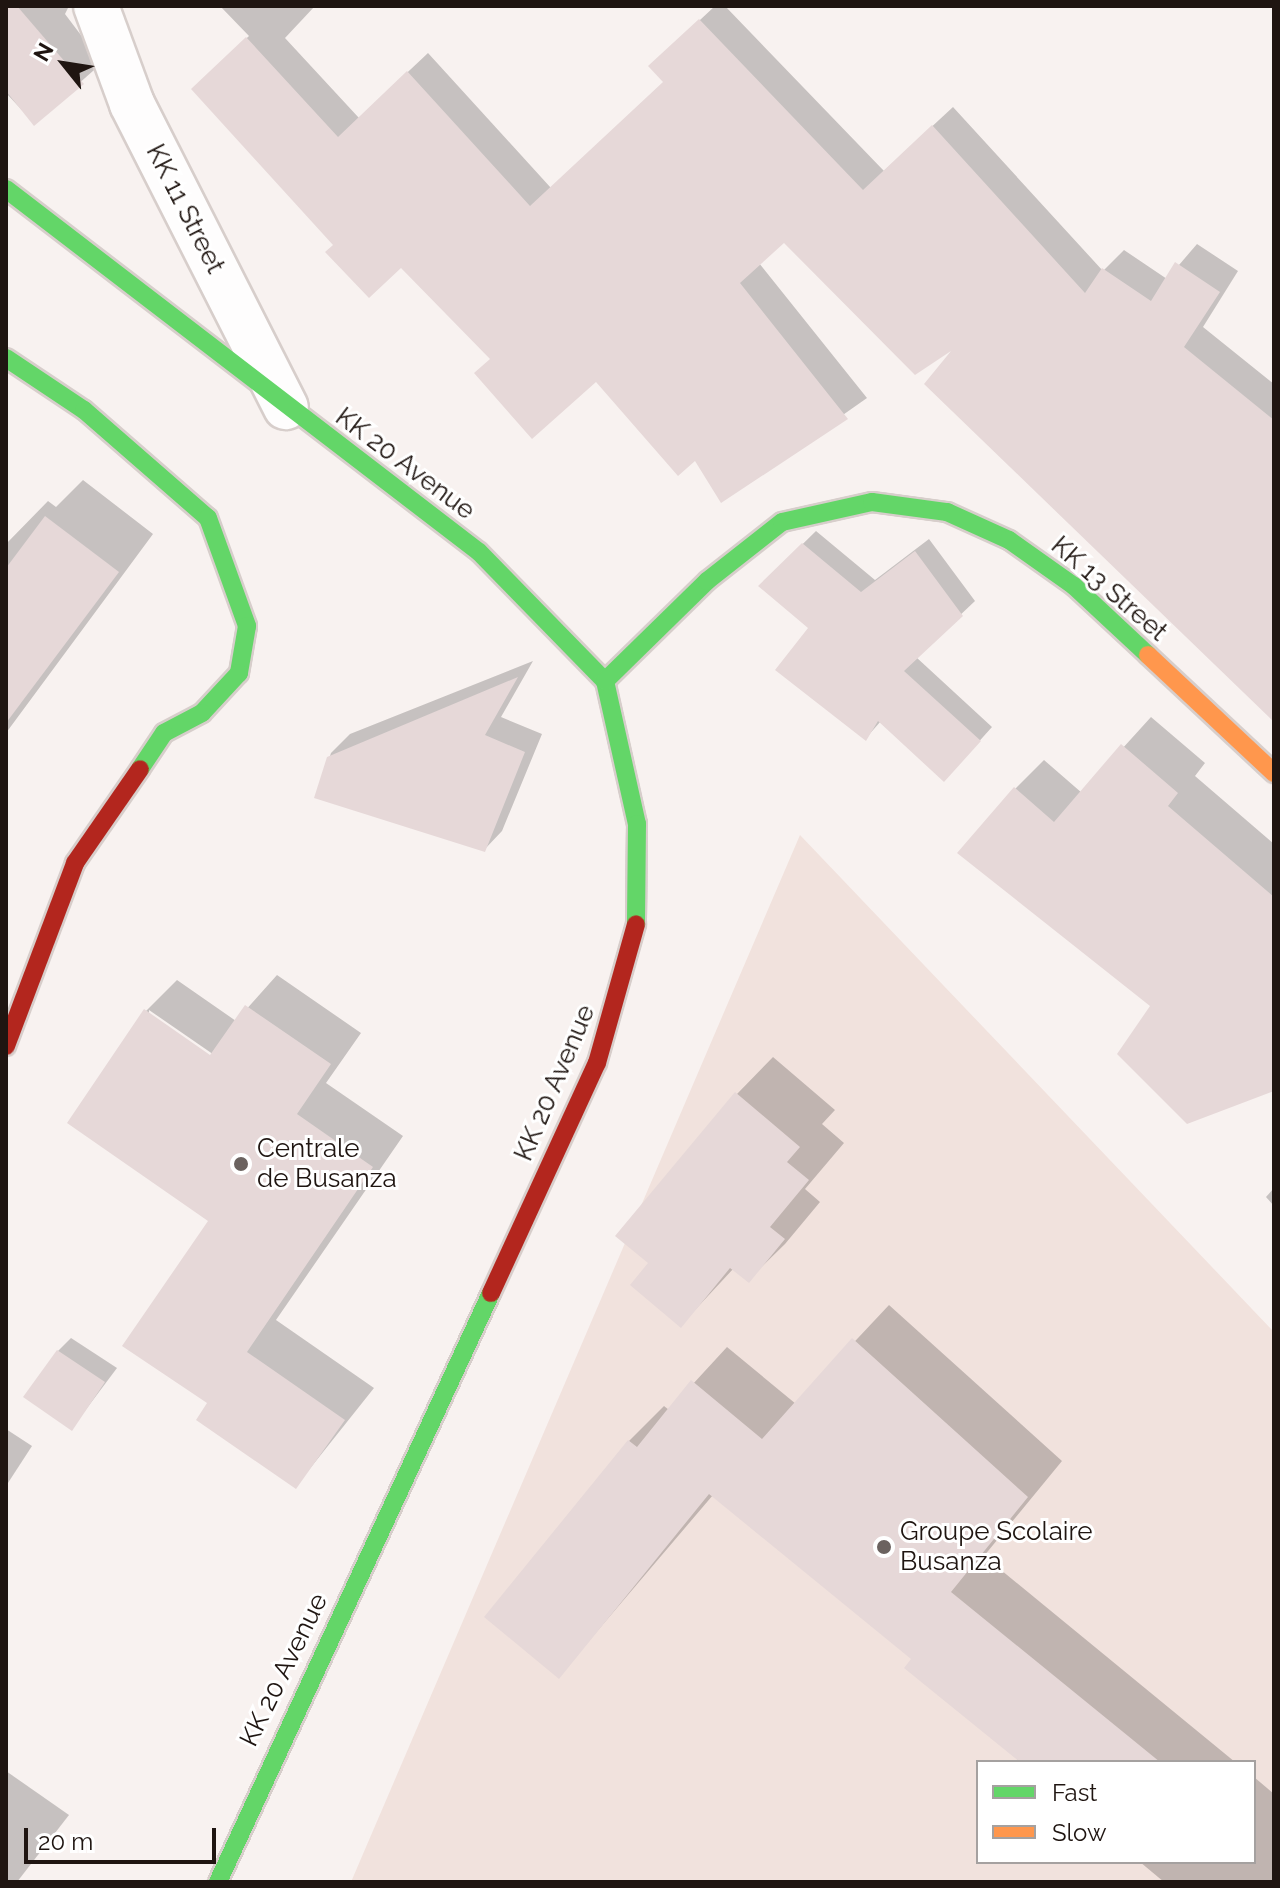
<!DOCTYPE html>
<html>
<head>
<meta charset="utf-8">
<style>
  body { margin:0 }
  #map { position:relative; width:1280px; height:1888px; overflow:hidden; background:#f8f2f0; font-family:Raleway,sans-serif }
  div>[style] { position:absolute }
  .built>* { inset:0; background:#f1e2dd }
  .shadow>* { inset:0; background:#0003 }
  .building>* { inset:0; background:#e6d8d8 }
  .roads { filter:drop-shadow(2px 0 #d7cecb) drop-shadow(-2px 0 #d7cecb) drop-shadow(0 2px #d7cecb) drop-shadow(0 -2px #d7cecb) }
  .street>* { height:44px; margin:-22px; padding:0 22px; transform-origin:22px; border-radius:22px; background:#fefdfd }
  .fast>* { height:18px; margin:-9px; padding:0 9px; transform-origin:9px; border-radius:9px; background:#63d668 }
  .slow>* { height:18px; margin:-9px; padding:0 9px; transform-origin:9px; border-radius:9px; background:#ff974d }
  .jam>* { height:18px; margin:-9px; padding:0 9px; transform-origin:9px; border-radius:9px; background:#b3261e }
  .dots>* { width:22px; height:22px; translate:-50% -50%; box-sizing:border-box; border:4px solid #fff; border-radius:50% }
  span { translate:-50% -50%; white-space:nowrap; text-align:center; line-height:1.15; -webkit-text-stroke:6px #fff; paint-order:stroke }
  .street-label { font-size:26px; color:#1f1511 }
  .poi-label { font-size:26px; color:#1f1511 }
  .left { translate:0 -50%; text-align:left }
  .frame { position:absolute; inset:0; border:8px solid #1f1511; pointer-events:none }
  .legend { position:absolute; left:976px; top:1760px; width:280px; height:104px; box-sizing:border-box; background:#fff; border:2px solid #a5a1a0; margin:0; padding:10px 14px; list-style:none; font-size:24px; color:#1f1511 }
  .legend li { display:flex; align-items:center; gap:16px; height:40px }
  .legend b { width:40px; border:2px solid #a5a1a0 }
  .north { position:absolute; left:24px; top:24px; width:80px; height:80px; -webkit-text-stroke:6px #fff; paint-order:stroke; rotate:300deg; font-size:22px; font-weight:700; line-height:32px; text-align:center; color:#1f1511 }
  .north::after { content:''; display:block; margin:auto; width:28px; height:36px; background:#1f1511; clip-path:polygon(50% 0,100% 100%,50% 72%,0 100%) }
  .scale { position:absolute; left:24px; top:1828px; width:192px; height:36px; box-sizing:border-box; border:4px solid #1f1511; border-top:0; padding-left:10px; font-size:24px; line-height:28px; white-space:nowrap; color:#1f1511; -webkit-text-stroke:6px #fff; paint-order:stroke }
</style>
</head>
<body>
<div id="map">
  <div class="built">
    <div style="clip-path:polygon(evenodd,800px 835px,1274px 1332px,1274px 1882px,351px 1882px,800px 835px,978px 1762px,1254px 1762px,1254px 1862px,978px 1862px,978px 1762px)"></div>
  </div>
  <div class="shadow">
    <div style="clip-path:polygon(6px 6px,69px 6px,65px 14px,102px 63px,34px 123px,6px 93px)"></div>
    <div style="clip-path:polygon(220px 6px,315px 6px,285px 38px,359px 118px,428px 53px,551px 188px,665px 81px,671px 47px,715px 6px,725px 6px,884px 171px,953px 107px,1103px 271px,1124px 250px,1167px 279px,1197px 244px,1238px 271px,1203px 327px,1274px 384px,1274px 720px,959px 344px,784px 240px,759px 263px,867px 398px,722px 500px,695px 458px,597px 380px,492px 358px,401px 265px,335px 245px,214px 69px,249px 36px)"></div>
    <div style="clip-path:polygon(83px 480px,153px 534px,6px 733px,6px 544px,48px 501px,56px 507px)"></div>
    <div style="clip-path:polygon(816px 531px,875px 580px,929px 539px,975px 601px,916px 657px,992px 727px,957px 766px,881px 721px,866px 738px,811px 627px,761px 585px)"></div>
    <div style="clip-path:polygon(533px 661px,501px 717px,542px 734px,502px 831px,484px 850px,316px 797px,331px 753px,350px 734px)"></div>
    <div style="clip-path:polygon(1151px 717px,1205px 763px,1195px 776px,1274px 844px,1274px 1088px,1152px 1006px,1015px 789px,1044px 760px,1082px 793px)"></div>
    <div style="clip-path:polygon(evenodd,277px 975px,361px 1033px,326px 1083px,403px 1136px,276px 1320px,374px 1388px,296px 1486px,209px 1403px,211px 1220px,146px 1011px,177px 980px,236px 1021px,277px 975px,149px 1010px,220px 1059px,217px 1062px,149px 1015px,149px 1010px)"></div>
    <div style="clip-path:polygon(773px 1057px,835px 1110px,822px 1124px,844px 1143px,805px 1189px,820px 1202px,785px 1244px,748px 1280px,734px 1268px,681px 1325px,651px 1263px,737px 1094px)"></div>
    <div style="clip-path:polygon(1274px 1188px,1274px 1206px,1266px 1197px)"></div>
    <div style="clip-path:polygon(889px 1305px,1062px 1461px,984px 1556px,1235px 1762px,1020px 1762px,914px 1659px,713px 1495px,559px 1676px,629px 1441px,664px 1406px,669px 1410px,727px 1347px,796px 1404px)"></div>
    <div style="clip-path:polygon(71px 1338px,117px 1368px,72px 1428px,58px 1351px)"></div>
    <div style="clip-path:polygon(6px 1429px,32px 1446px,6px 1486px)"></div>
    <div style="clip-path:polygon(6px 1771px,69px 1815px,17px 1882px,6px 1882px)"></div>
    <div style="clip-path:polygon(1254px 1777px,1274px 1794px,1274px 1882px,1164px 1882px,1140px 1862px,1254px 1862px)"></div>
  </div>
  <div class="building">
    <div style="clip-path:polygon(6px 6px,17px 6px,84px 84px,34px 126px,6px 91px)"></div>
    <div style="clip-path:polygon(699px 19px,863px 190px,932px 125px,1085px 293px,1102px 268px,1151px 301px,1175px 262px,1220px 292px,1184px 347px,1274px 420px,1274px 722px,924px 384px,951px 351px,915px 375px,784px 243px,740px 283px,848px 419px,721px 503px,695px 461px,678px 476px,596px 382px,532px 439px,474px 373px,490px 359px,401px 268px,369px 298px,325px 252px,333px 245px,191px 89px,246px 37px,338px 137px,407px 71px,530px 206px,663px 82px,648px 66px)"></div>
    <div style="clip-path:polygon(45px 516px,119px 572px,6px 723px,6px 568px)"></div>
    <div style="clip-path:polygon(802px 543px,861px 592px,915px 551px,963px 616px,904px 671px,981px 741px,944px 782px,878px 721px,866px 741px,775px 670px,808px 628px,758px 586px)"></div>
    <div style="clip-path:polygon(518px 677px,485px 735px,525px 752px,485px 852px,314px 798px,327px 757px)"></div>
    <div style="clip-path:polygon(1121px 744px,1178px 793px,1168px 806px,1274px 897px,1274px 1091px,1187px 1124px,1117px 1054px,1150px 1006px,957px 853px,1014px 787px,1054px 822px)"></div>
    <div style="clip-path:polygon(245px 1005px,331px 1064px,297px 1114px,373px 1167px,247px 1352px,345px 1420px,296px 1489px,196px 1420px,207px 1403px,122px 1346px,208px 1221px,67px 1123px,144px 1009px,210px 1055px)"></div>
    <div style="clip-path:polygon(735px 1092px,800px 1147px,787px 1162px,809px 1180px,770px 1227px,785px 1239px,749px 1283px,730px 1268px,681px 1328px,630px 1285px,648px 1263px,615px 1236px)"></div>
    <div style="clip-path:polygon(852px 1338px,1028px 1497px,951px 1592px,1160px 1762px,1020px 1762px,904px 1668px,911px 1659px,709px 1494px,559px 1679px,484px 1617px,628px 1440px,637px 1447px,691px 1380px,762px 1439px)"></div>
    <div style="clip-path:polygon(57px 1350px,105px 1382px,72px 1431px,23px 1397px)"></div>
  </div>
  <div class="roads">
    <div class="street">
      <div style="left:96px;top:6px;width:104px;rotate:69.8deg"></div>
      <div style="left:132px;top:104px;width:340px;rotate:63.1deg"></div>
    </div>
    <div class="fast">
      <div style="left:6px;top:189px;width:596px;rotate:37.5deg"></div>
      <div style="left:479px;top:552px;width:180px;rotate:45.7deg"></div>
      <div style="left:605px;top:681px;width:147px;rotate:77.4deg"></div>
      <div style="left:637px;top:824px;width:100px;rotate:90.6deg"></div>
      <div style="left:6px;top:358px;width:94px;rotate:33.7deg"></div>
      <div style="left:84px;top:410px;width:164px;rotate:41.1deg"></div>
      <div style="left:208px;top:518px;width:115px;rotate:70.1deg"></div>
      <div style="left:247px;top:626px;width:48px;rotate:99.7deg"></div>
      <div style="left:239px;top:673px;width:54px;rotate:132.8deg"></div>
      <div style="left:202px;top:713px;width:43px;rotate:152.2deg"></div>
      <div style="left:164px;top:733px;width:43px;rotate:123.7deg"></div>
      <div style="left:605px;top:681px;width:143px;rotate:-44.4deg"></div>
      <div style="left:707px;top:581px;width:95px;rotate:-38.2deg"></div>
      <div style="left:782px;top:522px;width:92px;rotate:-12.5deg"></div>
      <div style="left:872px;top:502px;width:76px;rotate:7.6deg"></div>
      <div style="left:947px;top:512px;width:68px;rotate:24.3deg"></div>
      <div style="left:1009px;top:540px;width:80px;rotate:35.3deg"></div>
      <div style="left:1074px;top:586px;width:101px;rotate:43deg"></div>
      <div style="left:218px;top:1882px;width:649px;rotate:-65.13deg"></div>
    </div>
    <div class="slow">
      <div style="left:1148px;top:655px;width:173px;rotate:43.1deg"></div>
    </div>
    <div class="jam">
      <div style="left:6px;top:1046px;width:196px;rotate:-69.3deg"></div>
      <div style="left:75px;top:863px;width:114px;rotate:-55.3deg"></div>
      <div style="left:491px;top:1293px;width:253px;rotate:-65.3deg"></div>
      <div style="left:597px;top:1063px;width:144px;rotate:-74.3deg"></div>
    </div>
  </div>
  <div class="dots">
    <div style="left:241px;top:1164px;background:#6b625f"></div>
    <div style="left:884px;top:1547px;background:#6b625f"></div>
  </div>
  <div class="street-label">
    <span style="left:185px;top:209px;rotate:63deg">KK 11 Street</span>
    <span style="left:405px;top:464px;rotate:37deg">KK 20 Avenue</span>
    <span style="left:1109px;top:589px;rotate:41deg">KK 13 Street</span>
    <span style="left:555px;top:1083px;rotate:-67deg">KK 20 Avenue</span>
    <span style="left:284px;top:1670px;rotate:-64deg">KK 20 Avenue</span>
  </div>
  <div class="poi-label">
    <span class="left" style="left:257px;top:1164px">Centrale<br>de Busanza</span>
    <span class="left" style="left:900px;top:1547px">Groupe Scolaire<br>Busanza</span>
  </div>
  <div class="frame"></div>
  <ul class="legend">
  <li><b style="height:10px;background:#63d668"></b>Fast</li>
  <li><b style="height:10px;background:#ff974d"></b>Slow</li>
  </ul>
  <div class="north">N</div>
  <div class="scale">20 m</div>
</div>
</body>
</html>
